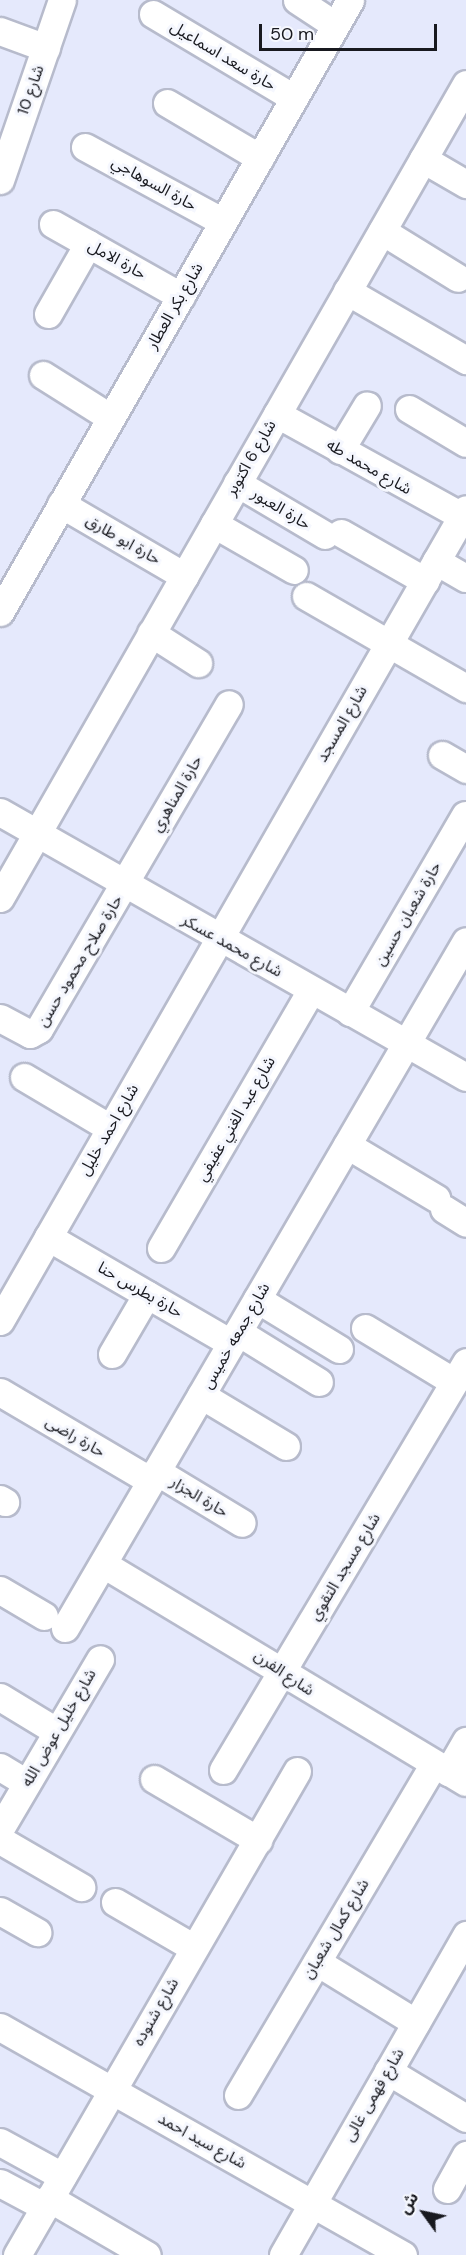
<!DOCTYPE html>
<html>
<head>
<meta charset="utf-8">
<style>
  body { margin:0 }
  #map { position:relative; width:466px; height:2255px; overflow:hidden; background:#e5e9fc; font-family:"DM Sans","Noto Sans Arabic",sans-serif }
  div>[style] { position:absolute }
  .roads { filter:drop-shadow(2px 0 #b7bbcc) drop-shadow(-2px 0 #b7bbcc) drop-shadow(0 2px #b7bbcc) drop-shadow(0 -2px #b7bbcc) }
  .street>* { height:27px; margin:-13.5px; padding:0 13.5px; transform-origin:13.5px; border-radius:13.5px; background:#fff }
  span { translate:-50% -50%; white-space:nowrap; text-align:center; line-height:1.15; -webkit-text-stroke:6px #f5f7fe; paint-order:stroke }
  .street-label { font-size:16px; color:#18191f }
  .north { position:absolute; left:394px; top:2183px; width:60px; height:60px; -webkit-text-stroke:4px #f5f7fe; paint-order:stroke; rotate:303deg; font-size:16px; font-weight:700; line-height:24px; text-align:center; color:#18191f }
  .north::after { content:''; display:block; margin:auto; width:21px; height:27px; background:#18191f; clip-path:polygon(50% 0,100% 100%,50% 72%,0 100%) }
  .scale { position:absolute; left:259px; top:24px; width:178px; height:27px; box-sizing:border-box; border:3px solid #18191f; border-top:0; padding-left:8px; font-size:18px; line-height:21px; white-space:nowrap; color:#18191f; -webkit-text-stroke:4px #f5f7fe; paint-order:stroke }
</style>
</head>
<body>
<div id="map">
  <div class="roads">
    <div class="street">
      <div style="left:297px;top:0;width:45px;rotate:33.3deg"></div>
      <div style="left:153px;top:14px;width:164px;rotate:30.8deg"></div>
      <div style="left:0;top:31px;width:49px;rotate:20.3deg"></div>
      <div style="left:167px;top:103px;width:108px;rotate:30.6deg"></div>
      <div style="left:85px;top:147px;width:157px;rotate:28.5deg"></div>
      <div style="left:423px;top:159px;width:50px;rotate:30.2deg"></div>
      <div style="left:0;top:180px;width:190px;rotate:-71deg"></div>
      <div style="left:53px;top:224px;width:147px;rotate:29.4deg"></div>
      <div style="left:382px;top:231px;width:89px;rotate:31.7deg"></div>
      <div style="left:347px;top:291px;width:138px;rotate:30.1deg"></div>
      <div style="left:48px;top:314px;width:81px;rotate:-60.3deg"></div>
      <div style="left:43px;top:375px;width:80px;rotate:32.3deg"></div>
      <div style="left:409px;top:409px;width:66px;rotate:30.8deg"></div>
      <div style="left:277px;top:414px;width:211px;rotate:28.9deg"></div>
      <div style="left:340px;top:450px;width:52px;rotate:-59deg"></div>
      <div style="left:237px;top:483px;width:102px;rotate:30.6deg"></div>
      <div style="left:61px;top:504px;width:143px;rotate:30.3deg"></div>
      <div style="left:214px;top:524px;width:92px;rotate:29.9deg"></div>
      <div style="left:341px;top:533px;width:97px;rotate:29.7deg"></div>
      <div style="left:436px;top:561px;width:34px;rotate:30deg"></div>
      <div style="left:306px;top:596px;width:185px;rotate:29.9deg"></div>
      <div style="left:0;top:612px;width:705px;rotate:-60.23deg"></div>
      <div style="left:151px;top:633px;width:56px;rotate:32.6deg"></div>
      <div style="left:442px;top:755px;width:28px;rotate:30deg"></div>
      <div style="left:0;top:812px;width:536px;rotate:29.63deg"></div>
      <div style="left:0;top:898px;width:938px;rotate:-60.21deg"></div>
      <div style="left:350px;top:1012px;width:228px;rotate:-59.7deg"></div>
      <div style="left:0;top:1018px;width:34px;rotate:28deg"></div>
      <div style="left:30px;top:1034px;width:10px;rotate:-29deg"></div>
      <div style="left:39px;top:1029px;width:376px;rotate:-59.7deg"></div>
      <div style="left:24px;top:1077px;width:100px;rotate:30.7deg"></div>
      <div style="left:347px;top:1145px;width:104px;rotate:30.8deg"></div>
      <div style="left:444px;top:1209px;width:26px;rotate:32deg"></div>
      <div style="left:48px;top:1237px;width:211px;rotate:30.1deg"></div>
      <div style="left:161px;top:1248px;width:298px;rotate:-59.8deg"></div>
      <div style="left:257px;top:1299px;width:96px;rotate:31.4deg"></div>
      <div style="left:0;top:1321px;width:936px;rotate:-60.15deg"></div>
      <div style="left:365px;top:1328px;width:104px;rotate:31.2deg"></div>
      <div style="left:238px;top:1332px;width:95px;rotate:31.7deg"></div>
      <div style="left:112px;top:1354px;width:69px;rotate:-59.7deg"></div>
      <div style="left:0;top:1392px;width:175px;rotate:30.5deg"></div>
      <div style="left:201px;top:1395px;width:99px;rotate:31deg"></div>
      <div style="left:156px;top:1471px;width:100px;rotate:31.2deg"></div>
      <div style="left:0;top:1499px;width:6px;rotate:31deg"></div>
      <div style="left:103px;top:1564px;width:423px;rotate:31deg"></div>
      <div style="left:0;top:1590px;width:51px;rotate:30.6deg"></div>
      <div style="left:65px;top:1628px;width:795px;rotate:-59.73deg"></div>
      <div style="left:0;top:1697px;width:66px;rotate:31.3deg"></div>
      <div style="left:0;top:1767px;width:31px;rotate:31deg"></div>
      <div style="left:223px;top:1770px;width:475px;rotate:-59.2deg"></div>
      <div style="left:448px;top:1772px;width:36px;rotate:-60deg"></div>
      <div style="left:154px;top:1779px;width:121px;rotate:30.4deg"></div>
      <div style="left:0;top:1829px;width:197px;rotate:-59.5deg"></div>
      <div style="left:0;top:1840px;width:94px;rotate:30.1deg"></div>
      <div style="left:115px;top:1902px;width:91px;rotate:30.2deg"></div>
      <div style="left:0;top:1911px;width:43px;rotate:29.6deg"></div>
      <div style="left:317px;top:1962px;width:116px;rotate:31.6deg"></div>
      <div style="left:0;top:2027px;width:463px;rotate:29.5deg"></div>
      <div style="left:388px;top:2071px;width:91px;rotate:31.1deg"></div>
      <div style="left:238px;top:2095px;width:385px;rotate:-59.4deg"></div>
      <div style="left:0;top:2142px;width:71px;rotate:28.7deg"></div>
      <div style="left:0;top:2183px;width:51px;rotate:28.1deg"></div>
      <div style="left:447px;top:2189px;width:39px;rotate:-61deg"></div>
      <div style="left:49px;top:2198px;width:113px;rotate:30.2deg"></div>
      <div style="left:17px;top:2255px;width:559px;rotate:-59.95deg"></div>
      <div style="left:283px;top:2255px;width:369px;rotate:-60.2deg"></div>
    </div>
  </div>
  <div class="street-label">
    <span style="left:223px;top:56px;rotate:31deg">حارة سعد اسماعيل</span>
    <span style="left:31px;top:90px;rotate:-71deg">شارع 10</span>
    <span style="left:154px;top:184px;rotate:29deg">حارة السوهاجي</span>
    <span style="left:117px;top:260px;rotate:29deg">حارة الامل</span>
    <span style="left:175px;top:306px;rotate:-60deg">شارع بكر العطار</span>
    <span style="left:251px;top:458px;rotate:-60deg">شارع 6 اكتوبر</span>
    <span style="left:369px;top:467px;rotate:30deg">شارع محمد طه</span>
    <span style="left:281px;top:509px;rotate:31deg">حارة العبور</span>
    <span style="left:123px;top:540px;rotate:30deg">حارة ابو طارق</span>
    <span style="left:342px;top:724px;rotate:-60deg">شارع المسجد</span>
    <span style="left:177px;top:794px;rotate:-60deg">حارة المناهري</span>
    <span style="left:408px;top:914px;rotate:-60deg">حارة شعبان حسين</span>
    <span style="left:232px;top:946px;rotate:29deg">شارع محمد عسكر</span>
    <span style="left:80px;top:961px;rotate:-59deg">حارة صلاح محمود حسن</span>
    <span style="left:236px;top:1119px;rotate:-60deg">شارع عبد الغني عفيفي</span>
    <span style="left:109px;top:1130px;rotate:-60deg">شارع احمد خليل</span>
    <span style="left:140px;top:1290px;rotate:30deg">حارة بطرس حنا</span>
    <span style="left:236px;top:1336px;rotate:-60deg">شارع جمعه خميس</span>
    <span style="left:75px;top:1437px;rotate:30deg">حارة راضى</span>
    <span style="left:199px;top:1497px;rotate:31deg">حارة الجزار</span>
    <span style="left:345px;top:1567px;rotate:-59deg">شارع مسجد التقوي</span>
    <span style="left:284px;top:1673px;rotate:34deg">شارع الفرن</span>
    <span style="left:59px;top:1728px;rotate:-60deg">شارع خليل عوض الله</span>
    <span style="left:336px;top:1929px;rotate:-59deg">شارع كمال شعبان</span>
    <span style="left:156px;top:2012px;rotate:-60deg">شارع شنوده</span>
    <span style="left:374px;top:2095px;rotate:-60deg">شارع فهمى غالى</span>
    <span style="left:202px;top:2141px;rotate:29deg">شارع سيد احمد</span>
  </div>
  <div class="north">ش</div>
  <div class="scale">50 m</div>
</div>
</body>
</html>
